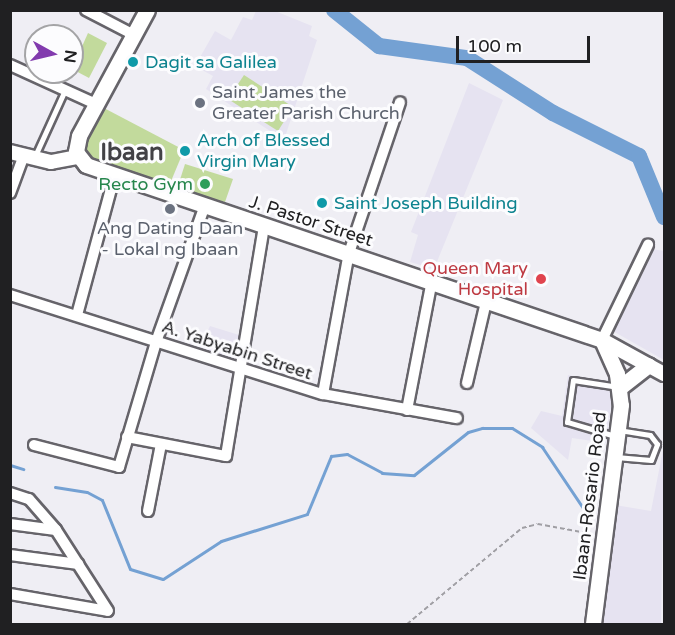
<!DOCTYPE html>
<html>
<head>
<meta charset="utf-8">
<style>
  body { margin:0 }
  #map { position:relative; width:675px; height:635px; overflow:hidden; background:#efeef4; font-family:"Varela Round",sans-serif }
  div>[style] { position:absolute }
  .built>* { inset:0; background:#e6e3f1 }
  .green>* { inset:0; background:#c2da9c }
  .stream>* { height:3px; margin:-1.5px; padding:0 1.5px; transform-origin:1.5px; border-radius:1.5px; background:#74a1d3 }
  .river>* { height:16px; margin:-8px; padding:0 8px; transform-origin:8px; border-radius:8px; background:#74a1d3 }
  .path>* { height:1.5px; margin-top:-0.75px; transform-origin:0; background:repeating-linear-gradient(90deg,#a09fa4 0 4.5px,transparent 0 7.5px) }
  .roads { filter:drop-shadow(2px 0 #66646a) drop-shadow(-2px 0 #66646a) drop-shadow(0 2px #66646a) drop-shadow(0 -2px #66646a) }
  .lane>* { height:5px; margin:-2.5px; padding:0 2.5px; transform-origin:2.5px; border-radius:2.5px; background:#fff }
  .street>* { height:10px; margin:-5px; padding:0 5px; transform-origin:5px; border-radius:5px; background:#fff }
  .secondary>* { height:14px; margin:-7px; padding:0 7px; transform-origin:7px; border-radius:7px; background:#fff }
  .primary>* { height:15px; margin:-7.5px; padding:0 7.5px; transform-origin:7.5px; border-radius:7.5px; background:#fff }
  .dots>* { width:16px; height:16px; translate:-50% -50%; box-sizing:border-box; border:3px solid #fcfcfe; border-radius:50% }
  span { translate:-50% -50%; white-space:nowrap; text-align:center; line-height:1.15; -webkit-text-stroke:6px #fcfcfe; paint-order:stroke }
  .culture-label { font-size:18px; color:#0d838f }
  .left { translate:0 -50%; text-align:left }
  .worship-label { font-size:18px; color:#5b616d }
  .leisure-label { font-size:18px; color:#27864d }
  .right { translate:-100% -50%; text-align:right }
  .street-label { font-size:18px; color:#202022 }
  .health-label { font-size:18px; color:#be3a42 }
  .district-label { font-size:24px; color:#424146; font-weight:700 }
  .frame { position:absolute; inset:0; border:12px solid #202022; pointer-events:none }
  .north { position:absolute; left:24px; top:24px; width:60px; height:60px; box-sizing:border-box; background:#fcfcfe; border:2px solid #a4a4a6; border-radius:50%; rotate:98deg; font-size:16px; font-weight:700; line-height:24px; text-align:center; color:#202022 }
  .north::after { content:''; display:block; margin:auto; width:21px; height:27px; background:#823bae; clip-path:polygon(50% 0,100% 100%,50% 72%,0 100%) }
  .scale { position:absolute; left:456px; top:36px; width:134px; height:27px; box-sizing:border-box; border:3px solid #202022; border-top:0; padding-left:8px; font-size:18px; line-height:21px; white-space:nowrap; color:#202022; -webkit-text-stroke:4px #fcfcfe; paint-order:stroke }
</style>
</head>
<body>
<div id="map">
  <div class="built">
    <div style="clip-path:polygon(256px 11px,275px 11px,312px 26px,309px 36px,317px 40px,284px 140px,206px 89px,213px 76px,195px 66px,215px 31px,231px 40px,243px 17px,252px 20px)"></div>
    <div style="clip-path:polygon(469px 83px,503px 100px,434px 269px,410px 262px,418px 235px,411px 232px)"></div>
    <div style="clip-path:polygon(652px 249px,664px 251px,664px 360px,611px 330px)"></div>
    <div style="clip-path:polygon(210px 326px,239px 335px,234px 363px,198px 351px)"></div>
    <div style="clip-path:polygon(568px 375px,612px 383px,612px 399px,606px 443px,572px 438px,568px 460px,531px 428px,541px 411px,562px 416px)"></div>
    <div style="clip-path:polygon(664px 445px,661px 624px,599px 624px,615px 505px,651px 511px)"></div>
  </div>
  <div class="green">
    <div style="clip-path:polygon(88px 33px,107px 43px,89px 78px,72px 69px)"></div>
    <div style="clip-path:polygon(244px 75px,293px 107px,278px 131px,228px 99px)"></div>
    <div style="clip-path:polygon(102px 107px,184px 150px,169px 186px,97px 162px,86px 153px,88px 133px)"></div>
    <div style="clip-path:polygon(185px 164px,233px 179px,225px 202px,177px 189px)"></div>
  </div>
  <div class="stream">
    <div style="left:10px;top:465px;width:14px;rotate:17deg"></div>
    <div style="left:55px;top:487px;width:32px;rotate:9deg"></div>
    <div style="left:87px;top:492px;width:17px;rotate:28deg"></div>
    <div style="left:102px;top:500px;width:74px;rotate:67.9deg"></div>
    <div style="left:130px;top:569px;width:34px;rotate:17deg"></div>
    <div style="left:163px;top:579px;width:69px;rotate:-33.2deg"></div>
    <div style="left:221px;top:541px;width:90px;rotate:-17.4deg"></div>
    <div style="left:307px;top:514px;width:63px;rotate:-67.5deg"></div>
    <div style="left:331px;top:456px;width:16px;rotate:-7deg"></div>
    <div style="left:347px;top:454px;width:40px;rotate:28deg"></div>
    <div style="left:382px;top:473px;width:32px;rotate:4deg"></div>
    <div style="left:414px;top:475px;width:69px;rotate:-38.5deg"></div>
    <div style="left:468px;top:432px;width:15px;rotate:-16deg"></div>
    <div style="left:482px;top:428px;width:30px"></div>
    <div style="left:512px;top:428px;width:36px;rotate:32deg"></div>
    <div style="left:542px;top:447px;width:84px;rotate:56.1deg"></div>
  </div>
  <div class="river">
    <div style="left:334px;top:10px;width:58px;rotate:38.7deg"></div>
    <div style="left:379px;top:46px;width:89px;rotate:7.8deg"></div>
    <div style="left:467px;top:58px;width:102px;rotate:32.6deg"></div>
    <div style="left:553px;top:113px;width:96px;rotate:26.6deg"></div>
    <div style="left:639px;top:156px;width:66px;rotate:67.7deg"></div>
  </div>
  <div class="path">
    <div style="left:407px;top:624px;width:150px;rotate:-39.9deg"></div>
    <div style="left:522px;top:528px;width:16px;rotate:-14deg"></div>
    <div style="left:538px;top:524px;width:55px;rotate:10.5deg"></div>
  </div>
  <div class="roads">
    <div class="lane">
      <div style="left:34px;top:158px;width:75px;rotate:-65.5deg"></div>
      <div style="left:615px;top:436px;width:50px;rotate:-163.7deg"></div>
      <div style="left:567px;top:422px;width:42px;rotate:-81.9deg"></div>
      <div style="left:573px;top:380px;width:46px;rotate:8.8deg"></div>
      <div style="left:616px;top:457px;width:35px;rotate:5deg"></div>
      <div style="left:651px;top:460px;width:17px;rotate:-69deg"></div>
      <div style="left:657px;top:444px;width:11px;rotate:-128deg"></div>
      <div style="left:650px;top:435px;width:31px;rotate:-171deg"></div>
    </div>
    <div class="street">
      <div style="left:86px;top:10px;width:54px;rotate:27.5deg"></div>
      <div style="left:10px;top:65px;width:94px;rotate:24.4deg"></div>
      <div style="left:10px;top:193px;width:40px;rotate:-69.8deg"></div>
      <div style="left:10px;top:295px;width:328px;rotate:17.6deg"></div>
      <div style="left:323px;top:394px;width:136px;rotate:10.2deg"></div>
      <div style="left:77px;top:315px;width:142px;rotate:-74.9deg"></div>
      <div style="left:602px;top:340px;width:106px;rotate:-64.2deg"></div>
      <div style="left:467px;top:383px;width:87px;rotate:-76.8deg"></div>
      <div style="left:323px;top:394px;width:143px;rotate:-79.6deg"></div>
      <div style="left:349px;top:253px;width:159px;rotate:-71.3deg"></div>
      <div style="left:407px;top:410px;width:132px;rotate:-79.1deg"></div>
      <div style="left:127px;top:437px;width:101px;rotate:10.9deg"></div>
      <div style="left:226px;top:456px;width:232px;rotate:-80.6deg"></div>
      <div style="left:34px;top:445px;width:88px;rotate:14.5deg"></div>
      <div style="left:119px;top:467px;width:130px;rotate:-73.5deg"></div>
      <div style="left:156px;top:342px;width:142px;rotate:-70.3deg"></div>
      <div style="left:10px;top:493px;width:20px;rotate:18deg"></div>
      <div style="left:29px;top:499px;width:41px;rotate:48.9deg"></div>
      <div style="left:56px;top:530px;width:96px;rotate:57.3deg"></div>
      <div style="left:148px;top:511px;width:68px;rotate:-79deg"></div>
      <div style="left:10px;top:524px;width:46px;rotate:7.4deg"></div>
      <div style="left:10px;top:555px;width:69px;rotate:7.5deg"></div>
      <div style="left:10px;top:594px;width:99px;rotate:9.8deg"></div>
    </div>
    <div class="secondary">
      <div style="left:10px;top:152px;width:42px;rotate:13.7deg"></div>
      <div style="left:51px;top:162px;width:26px;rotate:-11deg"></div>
      <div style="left:602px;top:340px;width:71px;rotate:28.7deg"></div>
    </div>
    <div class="primary">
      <div style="left:147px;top:10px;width:143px;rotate:118.4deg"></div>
      <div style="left:79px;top:136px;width:16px;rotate:101deg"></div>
      <div style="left:76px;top:152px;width:16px;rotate:52deg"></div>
      <div style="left:86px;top:165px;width:545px;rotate:18.73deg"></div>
      <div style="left:602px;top:340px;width:37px;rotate:66deg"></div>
      <div style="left:617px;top:374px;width:31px;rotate:83deg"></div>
      <div style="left:621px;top:405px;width:221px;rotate:97.3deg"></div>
      <div style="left:619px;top:388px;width:37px;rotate:-38deg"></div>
    </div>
  </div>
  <div class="dots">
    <div style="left:133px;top:62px;background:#0f9aa8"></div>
    <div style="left:200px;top:103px;background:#6b7280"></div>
    <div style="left:185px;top:151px;background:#0f9aa8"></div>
    <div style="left:205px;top:184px;background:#2e9e5b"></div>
    <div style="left:322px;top:203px;background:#0f9aa8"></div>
    <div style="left:170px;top:209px;background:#6b7280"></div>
    <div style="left:541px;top:279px;background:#e0444e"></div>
  </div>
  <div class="culture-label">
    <span class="left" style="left:145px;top:62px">Dagit sa Galilea</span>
    <span class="left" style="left:197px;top:151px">Arch of Blessed<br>Virgin Mary</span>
    <span class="left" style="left:334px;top:203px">Saint Joseph Building</span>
  </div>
  <div class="worship-label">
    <span class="left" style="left:212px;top:103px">Saint James the<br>Greater Parish Church</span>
    <span style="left:170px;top:239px">Ang Dating Daan<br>- Lokal ng Ibaan</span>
  </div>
  <div class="leisure-label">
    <span class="right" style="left:193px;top:184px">Recto Gym</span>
  </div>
  <div class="street-label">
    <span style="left:311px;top:221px;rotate:18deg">J. Pastor Street</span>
    <span style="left:237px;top:350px;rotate:18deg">A. Yabyabin Street</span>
    <span style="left:590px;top:496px;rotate:-83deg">Ibaan-Rosario Road</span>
  </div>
  <div class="health-label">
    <span class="right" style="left:528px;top:279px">Queen Mary<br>Hospital</span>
  </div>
  <div class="district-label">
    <span style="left:132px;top:153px">Ibaan</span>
  </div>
  <div class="frame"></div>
  <div class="north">N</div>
  <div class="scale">100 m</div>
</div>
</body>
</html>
